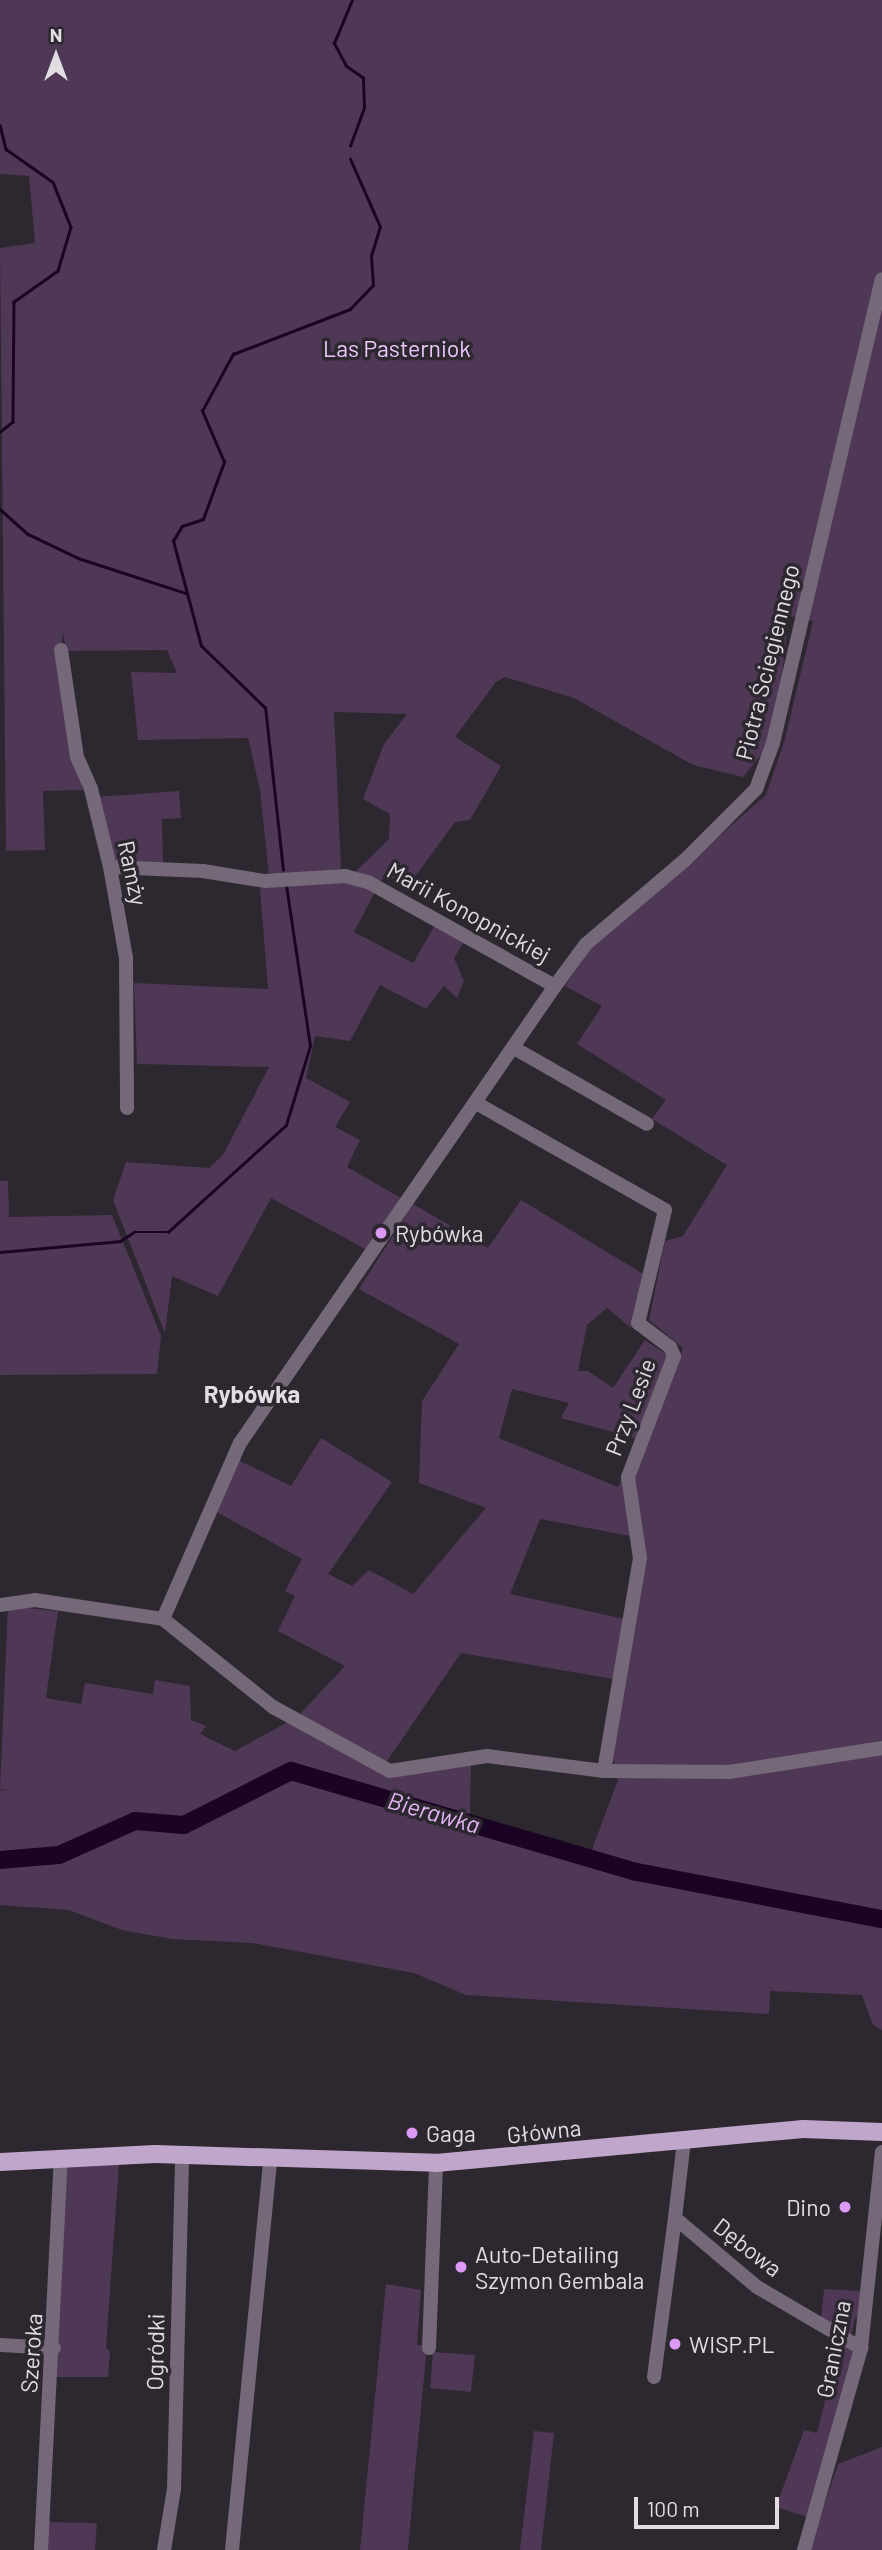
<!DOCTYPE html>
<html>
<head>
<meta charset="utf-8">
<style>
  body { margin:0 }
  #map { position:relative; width:882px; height:2550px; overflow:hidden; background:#2d2730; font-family:Barlow,sans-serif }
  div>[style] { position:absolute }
  .green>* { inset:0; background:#4e3856 }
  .stream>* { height:2.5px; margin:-1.25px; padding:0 1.25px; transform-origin:1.25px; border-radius:1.25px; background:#1b0423 }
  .river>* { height:18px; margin:-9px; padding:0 9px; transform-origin:9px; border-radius:9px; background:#1b0423 }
  .minor>* { height:14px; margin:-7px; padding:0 7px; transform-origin:7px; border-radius:7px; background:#756879 }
  .major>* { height:18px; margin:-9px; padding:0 9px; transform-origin:9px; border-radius:9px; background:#c0a6ca }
  .dots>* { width:19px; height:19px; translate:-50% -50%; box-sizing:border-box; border:4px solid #2d2730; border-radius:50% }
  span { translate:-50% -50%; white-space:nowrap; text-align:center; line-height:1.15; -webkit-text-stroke:7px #2d2730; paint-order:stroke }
  .park-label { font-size:23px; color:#edc8fb }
  .street-label { font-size:23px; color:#e1dde3 }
  .poi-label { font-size:23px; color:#e1dde3 }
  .left { translate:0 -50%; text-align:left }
  .right { translate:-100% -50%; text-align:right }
  .neighbourhood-label { font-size:24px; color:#e1dde3; font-weight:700 }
  .water-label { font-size:24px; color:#e2b5f4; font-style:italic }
  .north { position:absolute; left:21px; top:21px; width:70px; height:70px; -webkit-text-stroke:5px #2d2730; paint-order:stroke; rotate:0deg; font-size:19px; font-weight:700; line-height:28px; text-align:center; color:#e1dde3 }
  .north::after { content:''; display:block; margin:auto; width:24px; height:32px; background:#e1dde3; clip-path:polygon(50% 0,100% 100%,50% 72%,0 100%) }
  .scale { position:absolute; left:634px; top:2497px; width:145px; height:32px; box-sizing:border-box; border:4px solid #e1dde3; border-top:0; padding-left:9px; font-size:21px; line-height:24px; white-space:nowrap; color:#e1dde3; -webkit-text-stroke:5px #2d2730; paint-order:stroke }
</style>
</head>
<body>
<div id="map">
  <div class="green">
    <div style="clip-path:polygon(0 0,882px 0,882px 2030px,873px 2025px,862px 1995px,770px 1991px,769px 2014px,466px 1995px,414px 1973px,252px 1943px,172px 1939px,122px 1930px,69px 1910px,0 1905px,0 1861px,32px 1862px,72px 1851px,0 1855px,0 1790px,9px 1790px,0 1789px,8px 1606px,58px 1611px,46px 1698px,81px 1704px,85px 1683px,153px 1694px,155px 1680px,190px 1686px,191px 1720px,206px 1726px,200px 1734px,235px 1751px,288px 1722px,387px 1775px,471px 1764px,470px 1819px,290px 1767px,236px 1792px,255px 1796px,291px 1776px,749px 1899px,727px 1887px,590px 1855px,618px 1780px,611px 1750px,636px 1612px,633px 1483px,683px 1348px,649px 1320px,665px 1241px,683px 1236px,727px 1165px,652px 1119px,666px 1100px,577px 1044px,602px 1006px,565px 986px,591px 948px,766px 795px,785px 739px,813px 621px,789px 616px,774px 739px,743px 777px,693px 765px,574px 698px,505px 677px,496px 682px,455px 737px,501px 766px,470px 820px,455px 822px,409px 885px,384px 875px,380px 883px,355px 872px,389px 839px,390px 814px,363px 799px,384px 744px,407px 714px,334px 712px,341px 869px,269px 876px,260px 790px,248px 738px,138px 740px,131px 672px,177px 673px,167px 650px,66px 651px,63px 632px,59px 669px,83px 790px,43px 791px,45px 850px,6px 851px,0 248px,35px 243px,29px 176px,0 174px)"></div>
    <div style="clip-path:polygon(179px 791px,181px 818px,162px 819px,163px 865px,114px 862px,96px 797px)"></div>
    <div style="clip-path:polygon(307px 881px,345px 882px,375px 892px,354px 932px,413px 963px,435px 925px,465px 940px,454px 958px,464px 981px,457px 998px,444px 986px,426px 1009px,380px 985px,350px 1041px,315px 1036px,306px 1078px,350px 1102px,335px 1127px,360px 1140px,347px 1167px,401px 1198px,367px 1250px,271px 1198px,218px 1296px,172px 1276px,165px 1333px,113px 1200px,126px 1162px,209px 1168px,223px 1155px,269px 1067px,137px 1064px,134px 983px,268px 989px,260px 888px)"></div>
    <div style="clip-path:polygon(0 1181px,8px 1181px,9px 1217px,112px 1215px,161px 1336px,157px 1374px,0 1375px)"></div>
    <div style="clip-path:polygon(521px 1200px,645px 1275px,631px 1328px,607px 1308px,587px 1325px,578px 1371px,588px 1371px,613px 1388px,645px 1340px,667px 1355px,666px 1370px,635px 1438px,561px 1418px,569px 1403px,512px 1389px,499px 1438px,618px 1487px,624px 1472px,636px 1537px,540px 1519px,510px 1594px,629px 1620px,620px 1680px,461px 1653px,385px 1764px,300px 1714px,345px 1666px,278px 1631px,295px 1596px,285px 1591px,302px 1559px,213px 1510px,236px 1459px,291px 1486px,321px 1438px,392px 1482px,328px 1574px,352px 1586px,369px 1570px,413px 1594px,486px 1508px,419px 1483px,422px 1401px,459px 1344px,359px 1289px,413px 1204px,488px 1248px)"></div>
    <div style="clip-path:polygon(119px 2164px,106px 2347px,110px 2352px,108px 2377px,55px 2377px,67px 2167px)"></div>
    <div style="clip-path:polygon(386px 2284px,421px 2290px,417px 2345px,427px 2346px,413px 2493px,408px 2550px,360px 2550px)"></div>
    <div style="clip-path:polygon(824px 2289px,864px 2291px,860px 2319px,855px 2318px,851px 2336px,821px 2319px)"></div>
    <div style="clip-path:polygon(840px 2340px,854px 2352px,810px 2518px,776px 2507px,804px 2430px,817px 2433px)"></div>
    <div style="clip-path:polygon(433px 2352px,475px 2355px,471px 2392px,430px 2388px)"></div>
    <div style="clip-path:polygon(534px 2431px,554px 2433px,541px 2550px,520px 2550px)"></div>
    <div style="clip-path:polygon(882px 2447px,882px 2550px,809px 2550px,838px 2464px)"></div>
    <div style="clip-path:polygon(47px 2522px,97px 2523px,95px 2550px,45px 2550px)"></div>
  </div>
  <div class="stream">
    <div style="left:0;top:125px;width:25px;rotate:76deg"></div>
    <div style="left:6px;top:149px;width:57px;rotate:35.1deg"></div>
    <div style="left:53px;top:182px;width:48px;rotate:68.2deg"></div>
    <div style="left:71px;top:227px;width:46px;rotate:106.5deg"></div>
    <div style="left:58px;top:271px;width:54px;rotate:144.8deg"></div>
    <div style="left:14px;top:302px;width:120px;rotate:90.5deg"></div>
    <div style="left:13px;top:422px;width:16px;rotate:142deg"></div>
    <div style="left:350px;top:146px;width:40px;rotate:-69.8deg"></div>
    <div style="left:364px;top:108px;width:30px;rotate:-92deg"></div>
    <div style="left:363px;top:78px;width:21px;rotate:-145deg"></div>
    <div style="left:346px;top:66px;width:26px;rotate:-118deg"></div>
    <div style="left:334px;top:43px;width:47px;rotate:-67.3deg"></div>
    <div style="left:0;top:509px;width:38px;rotate:42deg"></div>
    <div style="left:28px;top:534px;width:55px;rotate:25.6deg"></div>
    <div style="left:78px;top:558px;width:114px;rotate:18deg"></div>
    <div style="left:283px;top:870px;width:163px;rotate:-96.3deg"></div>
    <div style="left:265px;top:708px;width:89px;rotate:-135.9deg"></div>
    <div style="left:201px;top:646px;width:109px;rotate:-104.9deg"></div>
    <div style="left:173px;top:541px;width:17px;rotate:-59deg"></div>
    <div style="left:182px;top:526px;width:22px;rotate:-18deg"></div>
    <div style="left:203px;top:519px;width:61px;rotate:-69.8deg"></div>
    <div style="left:224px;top:462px;width:56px;rotate:-113.3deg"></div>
    <div style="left:202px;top:411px;width:65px;rotate:-61.5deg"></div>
    <div style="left:233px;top:354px;width:125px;rotate:-21deg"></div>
    <div style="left:350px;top:309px;width:33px;rotate:-46deg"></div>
    <div style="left:373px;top:285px;width:29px;rotate:-94deg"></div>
    <div style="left:371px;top:256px;width:30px;rotate:-73deg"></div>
    <div style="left:380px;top:227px;width:74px;rotate:-113.8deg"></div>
    <div style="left:0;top:1252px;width:121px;rotate:-5.2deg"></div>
    <div style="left:120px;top:1241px;width:17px;rotate:-33deg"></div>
    <div style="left:134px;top:1232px;width:34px"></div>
    <div style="left:168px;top:1232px;width:159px;rotate:-42.2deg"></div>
    <div style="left:286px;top:1125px;width:83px;rotate:-73.1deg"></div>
    <div style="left:310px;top:1046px;width:162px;rotate:-98.5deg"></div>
  </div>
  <div class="river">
    <div style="left:0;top:1860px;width:59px;rotate:-4.8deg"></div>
    <div style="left:59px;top:1855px;width:83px;rotate:-24.1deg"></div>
    <div style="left:135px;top:1821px;width:49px;rotate:4.7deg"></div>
    <div style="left:184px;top:1825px;width:120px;rotate:-26.8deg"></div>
    <div style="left:291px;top:1771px;width:360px;rotate:16.3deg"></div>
    <div style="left:637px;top:1872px;width:249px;rotate:10.9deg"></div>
  </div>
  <div class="minor">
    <div style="left:61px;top:650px;width:108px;rotate:81.5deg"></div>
    <div style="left:77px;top:757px;width:35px;rotate:66deg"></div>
    <div style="left:91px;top:789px;width:80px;rotate:76.3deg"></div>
    <div style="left:110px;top:867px;width:92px;rotate:80deg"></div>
    <div style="left:126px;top:958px;width:150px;rotate:89.6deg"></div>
    <div style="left:110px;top:867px;width:93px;rotate:2.5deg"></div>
    <div style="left:203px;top:871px;width:63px;rotate:9.2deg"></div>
    <div style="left:265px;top:881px;width:80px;rotate:-3.6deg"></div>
    <div style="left:345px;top:876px;width:24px;rotate:15deg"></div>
    <div style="left:368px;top:882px;width:214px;rotate:29.1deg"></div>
    <div style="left:514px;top:1048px;width:153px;rotate:29.7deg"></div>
    <div style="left:476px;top:1103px;width:217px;rotate:29.5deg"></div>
    <div style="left:665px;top:1210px;width:116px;rotate:103.4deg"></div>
    <div style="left:638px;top:1323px;width:40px;rotate:37deg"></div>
    <div style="left:670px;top:1347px;width:10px;rotate:66deg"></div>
    <div style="left:674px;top:1356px;width:129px;rotate:110.8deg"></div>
    <div style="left:628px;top:1477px;width:82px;rotate:81.6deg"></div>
    <div style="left:640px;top:1558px;width:216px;rotate:99.6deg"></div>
    <div style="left:0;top:1605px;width:35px;rotate:-8deg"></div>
    <div style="left:35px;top:1600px;width:129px;rotate:8.4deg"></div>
    <div style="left:163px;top:1619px;width:141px;rotate:38.7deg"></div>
    <div style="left:273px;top:1707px;width:133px;rotate:28.7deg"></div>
    <div style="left:390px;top:1771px;width:98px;rotate:-8.8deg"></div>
    <div style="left:487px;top:1756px;width:118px;rotate:7.3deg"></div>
    <div style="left:604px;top:1771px;width:125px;rotate:0.5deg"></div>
    <div style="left:729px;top:1772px;width:155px;rotate:-8.9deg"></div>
    <div style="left:163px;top:1619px;width:192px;rotate:-66.4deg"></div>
    <div style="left:240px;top:1443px;width:555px;rotate:-55.42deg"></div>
    <div style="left:555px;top:986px;width:52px;rotate:-53.6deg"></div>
    <div style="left:586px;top:944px;width:128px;rotate:-40.3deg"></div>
    <div style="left:684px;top:861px;width:102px;rotate:-45deg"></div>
    <div style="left:756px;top:789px;width:49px;rotate:-69.7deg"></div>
    <div style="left:773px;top:743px;width:476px;rotate:-76.8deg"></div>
    <div style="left:684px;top:2141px;width:78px;rotate:96.7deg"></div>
    <div style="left:675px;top:2218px;width:107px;rotate:40.1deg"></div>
    <div style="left:757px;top:2287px;width:121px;rotate:30.4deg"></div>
    <div style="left:0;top:2345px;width:54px;rotate:3.2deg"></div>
    <div style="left:429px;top:2348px;width:185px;rotate:-87.8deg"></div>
    <div style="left:654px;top:2377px;width:160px;rotate:-82.5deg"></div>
    <div style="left:41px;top:2550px;width:393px;rotate:-87.1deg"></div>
    <div style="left:164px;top:2550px;width:62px;rotate:-80.7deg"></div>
    <div style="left:174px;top:2489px;width:334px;rotate:-88.6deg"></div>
    <div style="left:232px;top:2550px;width:393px;rotate:-84.4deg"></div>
    <div style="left:804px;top:2550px;width:210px;rotate:-74.2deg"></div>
    <div style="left:861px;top:2348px;width:197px;rotate:-83.9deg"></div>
  </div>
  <div class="major">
    <div style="left:0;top:2162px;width:155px;rotate:-3deg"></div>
    <div style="left:155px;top:2154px;width:281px;rotate:1.8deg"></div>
    <div style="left:436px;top:2163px;width:369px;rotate:-5.3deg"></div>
    <div style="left:803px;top:2129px;width:79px;rotate:2.2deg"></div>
  </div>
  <div class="dots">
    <div style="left:381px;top:1233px;background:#dc99f5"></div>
    <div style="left:412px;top:2133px;background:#dc99f5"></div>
    <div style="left:845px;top:2207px;background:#dc99f5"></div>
    <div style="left:461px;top:2267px;background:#dc99f5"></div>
    <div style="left:675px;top:2344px;background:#dc99f5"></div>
  </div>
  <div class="park-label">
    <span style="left:397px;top:348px">Las Pasterniok</span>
  </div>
  <div class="street-label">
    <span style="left:767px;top:662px;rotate:-76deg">Piotra Ściegiennego</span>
    <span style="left:133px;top:873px;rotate:78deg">Ramży</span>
    <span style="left:469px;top:912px;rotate:29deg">Marii Konopnickiej</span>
    <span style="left:630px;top:1407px;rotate:-69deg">Przy Lesie</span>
    <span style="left:544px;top:2131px;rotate:-6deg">Główna</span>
    <span style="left:748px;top:2247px;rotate:38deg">Dębowa</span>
    <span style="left:833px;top:2349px;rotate:-79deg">Graniczna</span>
    <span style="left:155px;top:2352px;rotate:-89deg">Ogródki</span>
    <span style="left:31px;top:2353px;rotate:-86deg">Szeroka</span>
  </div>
  <div class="poi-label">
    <span class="left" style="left:395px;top:1233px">Rybówka</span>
    <span class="left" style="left:426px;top:2133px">Gaga</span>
    <span class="right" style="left:831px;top:2207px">Dino</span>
    <span class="left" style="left:475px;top:2267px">Auto-Detailing<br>Szymon Gembala</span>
    <span class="left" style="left:689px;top:2344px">WISP.PL</span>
  </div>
  <div class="neighbourhood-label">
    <span style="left:252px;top:1394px">Rybówka</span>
  </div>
  <div class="water-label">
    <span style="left:434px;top:1812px;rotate:16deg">Bierawka</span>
  </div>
  <div class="north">N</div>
  <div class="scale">100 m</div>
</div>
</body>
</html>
